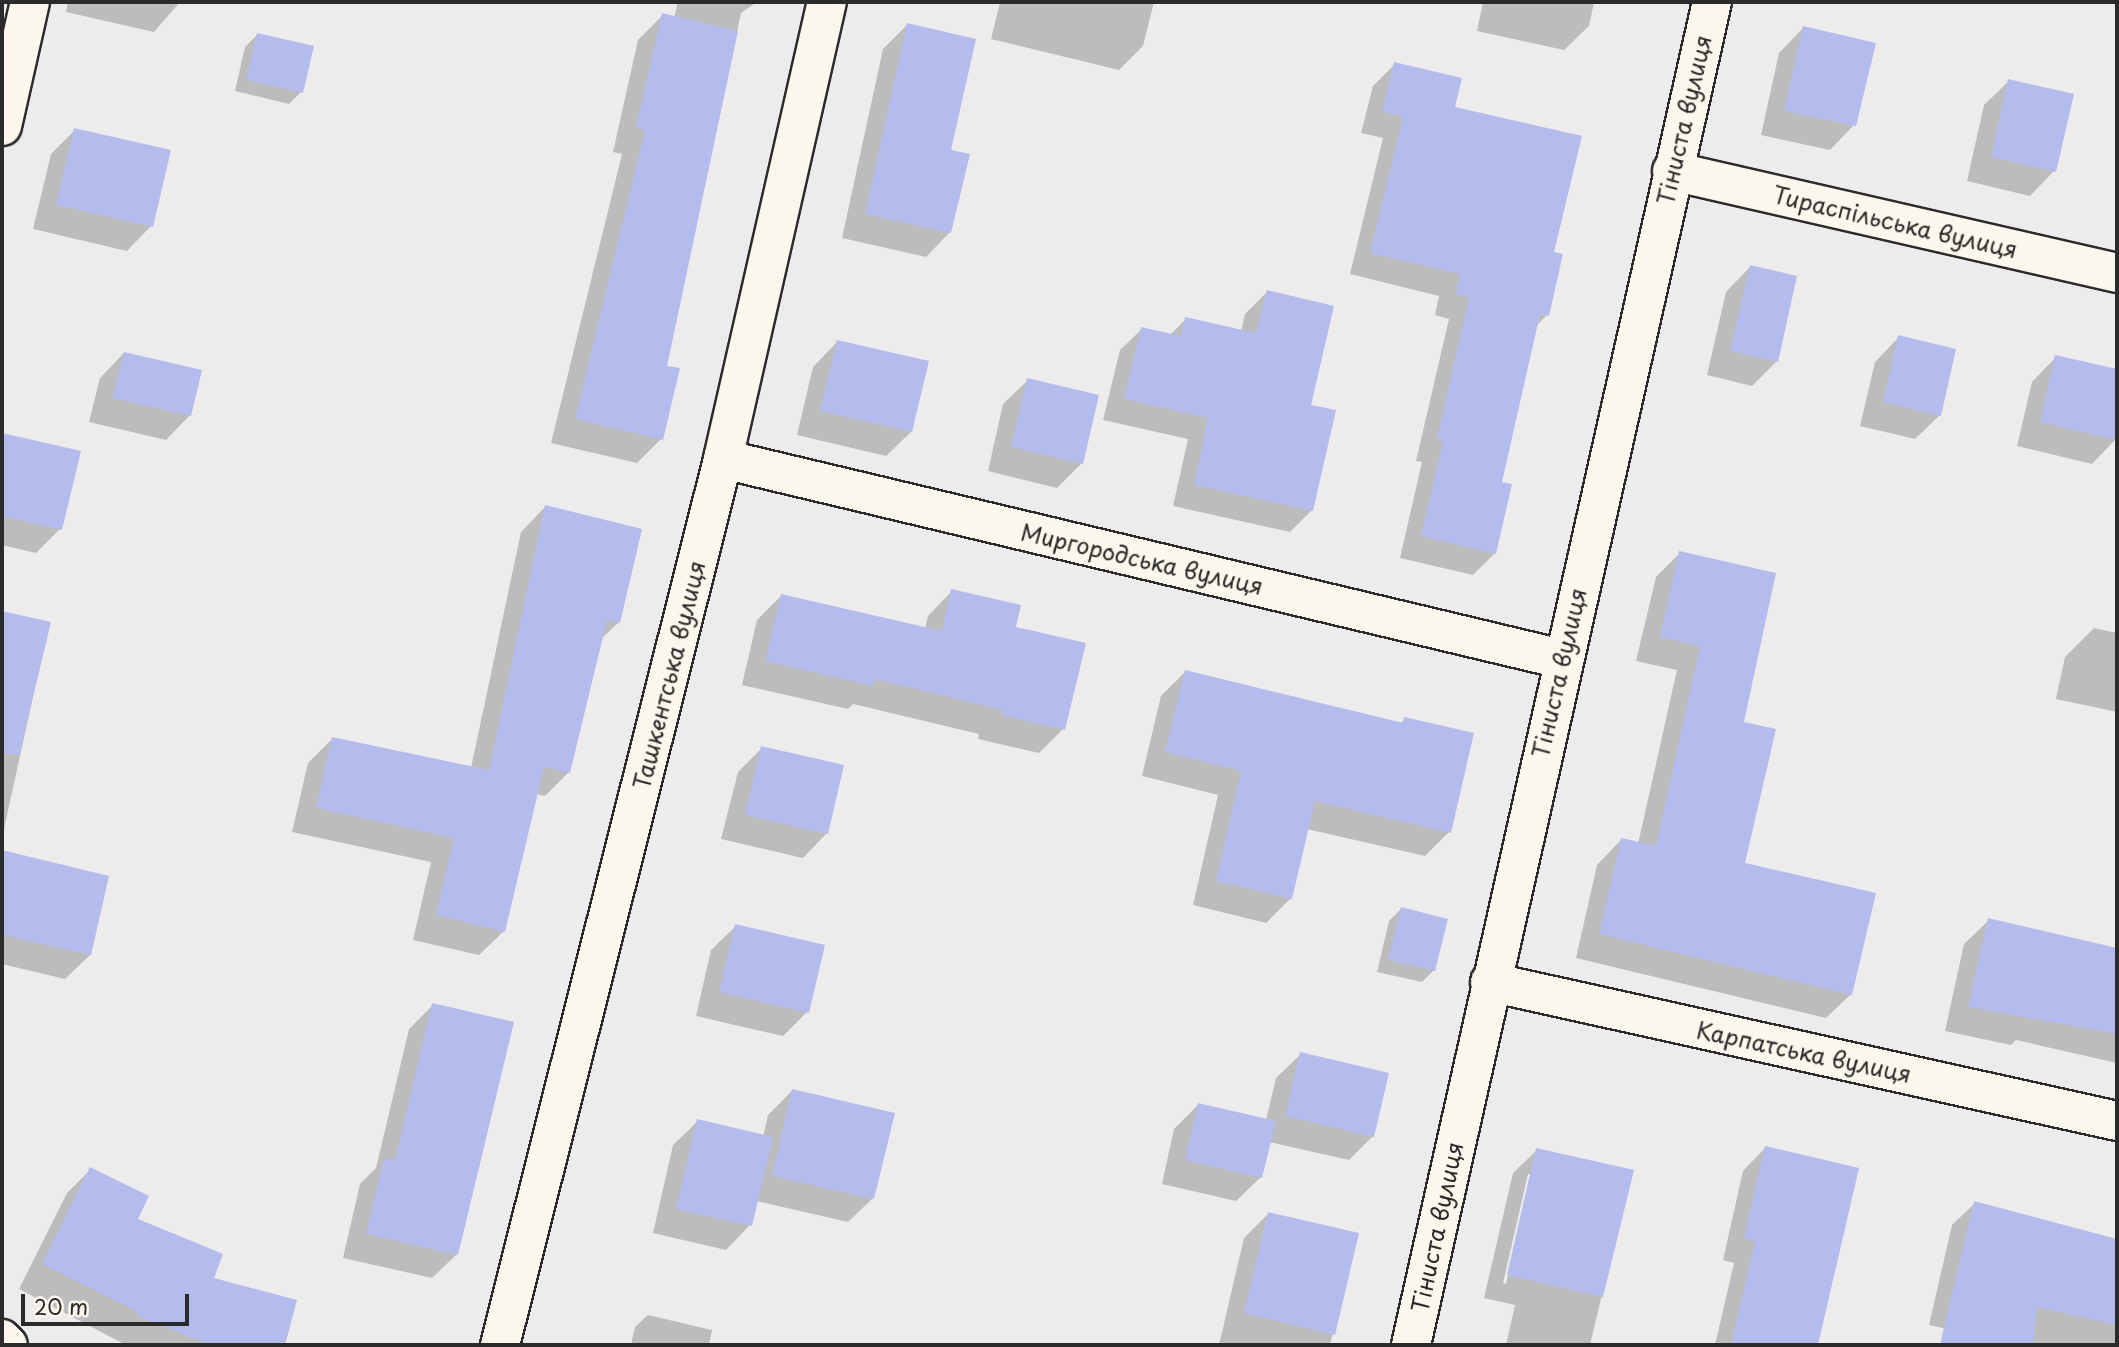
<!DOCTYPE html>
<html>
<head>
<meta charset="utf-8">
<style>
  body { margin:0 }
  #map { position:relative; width:2119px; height:1347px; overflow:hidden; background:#edebec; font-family:"Playpen Sans",sans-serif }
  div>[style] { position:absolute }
  .shadow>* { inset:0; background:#0003 }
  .building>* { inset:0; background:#b4bced }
  .roads { filter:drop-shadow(2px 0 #2b2b2b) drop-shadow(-2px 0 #2b2b2b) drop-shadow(0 2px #2b2b2b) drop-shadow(0 -2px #2b2b2b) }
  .street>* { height:38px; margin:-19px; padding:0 19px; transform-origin:19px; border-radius:19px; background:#fbf7ec }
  span { translate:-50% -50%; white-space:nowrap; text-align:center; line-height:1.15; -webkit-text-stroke:6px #fbf7ec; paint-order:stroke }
  .street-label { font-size:23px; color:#2b2b2b }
  .frame { position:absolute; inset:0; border:4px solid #2b2b2b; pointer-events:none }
  .scale { position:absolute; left:21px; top:1294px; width:168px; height:32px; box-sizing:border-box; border:4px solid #2b2b2b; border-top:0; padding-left:9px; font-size:21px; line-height:24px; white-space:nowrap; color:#2b2b2b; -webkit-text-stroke:5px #fbf7ec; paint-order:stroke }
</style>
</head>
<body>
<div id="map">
  <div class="shadow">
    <div style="clip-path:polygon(68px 2px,180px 2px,154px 32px,66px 12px)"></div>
    <div style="clip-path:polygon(678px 2px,757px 2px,741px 13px,665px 367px,661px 439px,637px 463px,551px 443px,622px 154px,613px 152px,638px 40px,663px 15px,674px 18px)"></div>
    <div style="clip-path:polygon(1000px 2px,1154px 2px,1143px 46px,1119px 70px,991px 39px)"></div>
    <div style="clip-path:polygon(1483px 2px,1594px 2px,1589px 26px,1564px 50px,1477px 31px)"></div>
    <div style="clip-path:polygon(907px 25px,949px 151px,950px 232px,926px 257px,842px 238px,883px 49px)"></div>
    <div style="clip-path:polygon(1803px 28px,1854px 125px,1830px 150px,1761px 135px,1779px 53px)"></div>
    <div style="clip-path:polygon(257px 35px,301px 92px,289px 104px,235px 91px,245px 47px)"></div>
    <div style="clip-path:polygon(1395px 64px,1453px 109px,1552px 253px,1547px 315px,1535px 327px,1500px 483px,1495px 553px,1473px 575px,1400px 558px,1422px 462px,1416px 461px,1449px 319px,1435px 315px,1439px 296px,1350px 274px,1383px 138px,1361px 133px,1373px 86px)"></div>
    <div style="clip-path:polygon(2009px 81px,2054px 171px,2030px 196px,1967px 181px,1984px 105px)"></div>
    <div style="clip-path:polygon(75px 130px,151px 226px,127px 251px,33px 229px,51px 154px)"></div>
    <div style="clip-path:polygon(1750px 267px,1776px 362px,1752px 386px,1707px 375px,1726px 292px)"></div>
    <div style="clip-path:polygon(1267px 292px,1309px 406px,1312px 510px,1290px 532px,1173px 506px,1188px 439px,1103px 420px,1120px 350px,1142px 329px,1170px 335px,1186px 319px,1241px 332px,1245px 314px)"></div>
    <div style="clip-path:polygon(1899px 337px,1940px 415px,1915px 439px,1860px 426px,1875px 362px)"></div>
    <div style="clip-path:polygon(837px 342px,911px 432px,886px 456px,797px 435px,813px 367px)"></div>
    <div style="clip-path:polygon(124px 353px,190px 415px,166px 440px,89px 422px,100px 378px)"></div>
    <div style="clip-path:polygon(2056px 357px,2117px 371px,2116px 439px,2092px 464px,2017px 446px,2032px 382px)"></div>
    <div style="clip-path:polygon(1028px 380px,1081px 464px,1057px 488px,988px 471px,1003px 404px)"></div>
    <div style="clip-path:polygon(2px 435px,79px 452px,60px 529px,36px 553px,2px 545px)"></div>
    <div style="clip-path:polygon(545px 507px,618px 623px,600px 640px,569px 772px,545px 796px,536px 794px,504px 931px,479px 955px,413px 940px,431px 862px,292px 832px,308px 763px,332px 739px,471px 768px,521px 532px)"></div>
    <div style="clip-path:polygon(1680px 553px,1742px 723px,1743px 864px,1851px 994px,1826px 1018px,1576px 958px,1597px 865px,1621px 840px,1638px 844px,1677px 670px,1636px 661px,1656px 577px)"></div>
    <div style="clip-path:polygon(952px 591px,1013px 628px,1063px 729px,1039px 753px,978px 739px,979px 734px,853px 704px,848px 709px,742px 685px,757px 620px,781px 596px,925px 629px,928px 616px)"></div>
    <div style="clip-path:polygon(2px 613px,49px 624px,2px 838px)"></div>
    <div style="clip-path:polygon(2094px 628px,2117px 633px,2117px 712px,2056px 699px,2065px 657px)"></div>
    <div style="clip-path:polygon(1185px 672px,1400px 724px,1405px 719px,1449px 832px,1425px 856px,1307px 829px,1291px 898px,1266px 923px,1193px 905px,1218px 795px,1142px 776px,1161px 696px)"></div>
    <div style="clip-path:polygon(762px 748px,827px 833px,803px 858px,721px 839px,738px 772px)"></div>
    <div style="clip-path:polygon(2px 852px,107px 877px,90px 955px,65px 979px,2px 964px)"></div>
    <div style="clip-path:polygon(1401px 909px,1434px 970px,1422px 982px,1377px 972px,1389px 921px)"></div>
    <div style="clip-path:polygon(1989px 920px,2117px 952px,2117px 1063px,2016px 1040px,2011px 1045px,1945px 1031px,1964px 944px)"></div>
    <div style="clip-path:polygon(736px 926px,807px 1012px,783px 1036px,696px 1016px,711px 950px)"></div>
    <div style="clip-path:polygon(433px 1005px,457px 1254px,432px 1278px,343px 1258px,360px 1184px,376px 1168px,409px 1029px)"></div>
    <div style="clip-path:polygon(1301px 1054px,1373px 1136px,1349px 1160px,1269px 1142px,1261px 1177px,1236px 1201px,1162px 1184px,1174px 1129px,1198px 1105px,1266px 1120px,1276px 1078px)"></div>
    <div style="clip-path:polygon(792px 1091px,873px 1198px,848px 1222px,756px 1201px,750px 1225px,726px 1250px,653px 1233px,673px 1145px,698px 1121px,763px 1137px,768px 1115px)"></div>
    <div style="clip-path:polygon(1765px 1148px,1857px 1170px,1816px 1345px,1715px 1345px,1734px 1263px,1723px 1260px,1743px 1171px)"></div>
    <div style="clip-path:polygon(evenodd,1537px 1150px,1631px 1172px,1590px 1345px,1506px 1345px,1515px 1305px,1484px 1298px,1513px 1173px,1537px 1150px,1528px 1174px,1532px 1174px,1506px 1284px,1503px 1283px,1528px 1174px)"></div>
    <div style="clip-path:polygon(91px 1169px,136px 1220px,211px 1279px,295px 1302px,283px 1345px,126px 1345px,19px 1289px,67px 1193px)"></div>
    <div style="clip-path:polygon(1975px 1203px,2117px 1241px,2117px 1345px,2018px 1345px,1929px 1325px,1952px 1225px)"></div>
    <div style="clip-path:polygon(1268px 1214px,1356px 1234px,1330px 1345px,1219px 1345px,1244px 1238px)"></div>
    <div style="clip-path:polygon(648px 1315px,712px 1330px,709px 1345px,631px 1345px,635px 1327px)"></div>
  </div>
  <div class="building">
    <div style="clip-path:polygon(662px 13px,738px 31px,667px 366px,680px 368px,663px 440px,575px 419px,645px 130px,636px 128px)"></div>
    <div style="clip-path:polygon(907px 23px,976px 39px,951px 150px,970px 154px,951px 233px,865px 214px)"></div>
    <div style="clip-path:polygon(1803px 26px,1876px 43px,1856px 126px,1784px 111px)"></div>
    <div style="clip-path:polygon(257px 33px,314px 46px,303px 93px,246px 80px)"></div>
    <div style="clip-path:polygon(1394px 62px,1462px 78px,1455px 107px,1582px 136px,1554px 252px,1563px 254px,1549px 316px,1540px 314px,1502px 482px,1512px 484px,1496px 554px,1421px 536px,1443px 441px,1437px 439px,1469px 297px,1455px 294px,1460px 274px,1370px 253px,1403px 117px,1382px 112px)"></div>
    <div style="clip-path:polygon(2008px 79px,2074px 94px,2056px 172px,1991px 157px)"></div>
    <div style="clip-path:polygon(74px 128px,171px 150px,153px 227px,56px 205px)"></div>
    <div style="clip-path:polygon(1750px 265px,1797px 276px,1778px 362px,1730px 351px)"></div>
    <div style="clip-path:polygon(1267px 290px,1334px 306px,1311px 405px,1336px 410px,1313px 511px,1194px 485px,1208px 418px,1124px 399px,1141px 327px,1181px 336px,1185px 317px,1256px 333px)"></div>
    <div style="clip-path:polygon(1898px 335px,1956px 349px,1941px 416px,1883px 402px)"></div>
    <div style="clip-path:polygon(837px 340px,929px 361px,912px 432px,820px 411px)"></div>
    <div style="clip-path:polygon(124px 352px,202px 370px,191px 416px,112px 398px)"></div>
    <div style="clip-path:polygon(2055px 355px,2117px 369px,2117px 440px,2040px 422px)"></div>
    <div style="clip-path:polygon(1027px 378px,1099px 395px,1083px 464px,1011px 447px)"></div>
    <div style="clip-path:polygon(2px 433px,81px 451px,62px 530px,2px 516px)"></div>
    <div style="clip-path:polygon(545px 505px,642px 529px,620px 623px,607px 620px,570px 773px,544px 767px,505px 932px,436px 915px,454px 838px,316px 808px,332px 737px,489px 770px)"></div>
    <div style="clip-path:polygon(1679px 551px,1776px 573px,1744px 722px,1776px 729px,1745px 863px,1876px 893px,1852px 995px,1599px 934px,1621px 838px,1656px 846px,1700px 646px,1660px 637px)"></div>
    <div style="clip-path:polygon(951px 589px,1021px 605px,1016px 627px,1086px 643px,1065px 730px,1001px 715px,1003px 710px,875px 679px,873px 686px,765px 661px,781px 594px,942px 631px)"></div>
    <div style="clip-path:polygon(2px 611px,51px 622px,19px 755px,2px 753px)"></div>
    <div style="clip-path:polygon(1185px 670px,1403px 723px,1404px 717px,1474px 733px,1451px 833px,1315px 801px,1292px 899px,1216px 881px,1241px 771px,1165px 752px)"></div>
    <div style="clip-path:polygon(761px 746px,844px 765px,828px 834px,745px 815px)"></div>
    <div style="clip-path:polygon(2px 850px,109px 876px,91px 955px,2px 935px)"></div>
    <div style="clip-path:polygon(1401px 907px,1448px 919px,1435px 971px,1388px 960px)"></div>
    <div style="clip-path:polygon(1988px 918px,2117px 948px,2117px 1034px,1968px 1007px)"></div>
    <div style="clip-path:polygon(735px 924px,825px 945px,809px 1013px,719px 992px)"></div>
    <div style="clip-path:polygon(432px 1003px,514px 1022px,458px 1255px,366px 1234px,384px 1158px,395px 1161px)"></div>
    <div style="clip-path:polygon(1300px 1052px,1389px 1073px,1374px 1137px,1285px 1116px)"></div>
    <div style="clip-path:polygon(792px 1089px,895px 1113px,874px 1199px,772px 1176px)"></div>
    <div style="clip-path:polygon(1198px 1103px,1276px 1121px,1262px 1178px,1185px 1160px)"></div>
    <div style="clip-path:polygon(697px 1119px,773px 1137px,752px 1226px,676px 1209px)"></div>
    <div style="clip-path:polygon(1765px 1146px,1859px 1168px,1818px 1345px,1731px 1345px,1755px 1241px,1744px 1238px)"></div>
    <div style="clip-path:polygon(1536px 1148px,1634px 1170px,1603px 1297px,1507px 1275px)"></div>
    <div style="clip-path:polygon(90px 1167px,149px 1196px,138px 1219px,223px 1254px,214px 1278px,297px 1300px,285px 1345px,210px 1345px,137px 1316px,138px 1312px,42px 1264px)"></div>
    <div style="clip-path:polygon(1974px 1201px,2117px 1239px,2117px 1325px,2037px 1307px,2033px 1345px,1940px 1345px)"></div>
    <div style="clip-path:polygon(1268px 1212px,1359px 1233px,1335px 1335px,1244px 1313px)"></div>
  </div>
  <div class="roads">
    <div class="street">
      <div style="left:2px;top:126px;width:127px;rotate:-77.3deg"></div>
      <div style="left:1672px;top:171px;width:457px;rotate:12.9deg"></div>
      <div style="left:723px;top:459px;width:863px;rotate:13.41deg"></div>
      <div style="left:1490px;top:982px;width:642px;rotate:12.5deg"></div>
      <div style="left:2px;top:1339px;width:8px;rotate:45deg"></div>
      <div style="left:500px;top:1345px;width:914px;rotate:-75.87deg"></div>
      <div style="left:723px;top:459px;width:469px;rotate:-77.2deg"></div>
      <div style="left:1411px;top:1345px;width:1376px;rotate:-77.37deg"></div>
    </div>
  </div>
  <div class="street-label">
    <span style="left:1684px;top:120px;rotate:-77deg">Тіниста вулиця</span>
    <span style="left:1895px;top:222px;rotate:13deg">Тираспільська вулиця</span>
    <span style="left:1142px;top:559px;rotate:13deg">Миргородська вулиця</span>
    <span style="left:1559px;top:673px;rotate:-77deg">Тіниста вулиця</span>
    <span style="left:669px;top:675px;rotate:-76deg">Ташкентська вулиця</span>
    <span style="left:1804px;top:1052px;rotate:12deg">Карпатська вулиця</span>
    <span style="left:1437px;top:1227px;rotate:-78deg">Тіниста вулиця</span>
  </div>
  <div class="frame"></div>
  <div class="scale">20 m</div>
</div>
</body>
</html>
